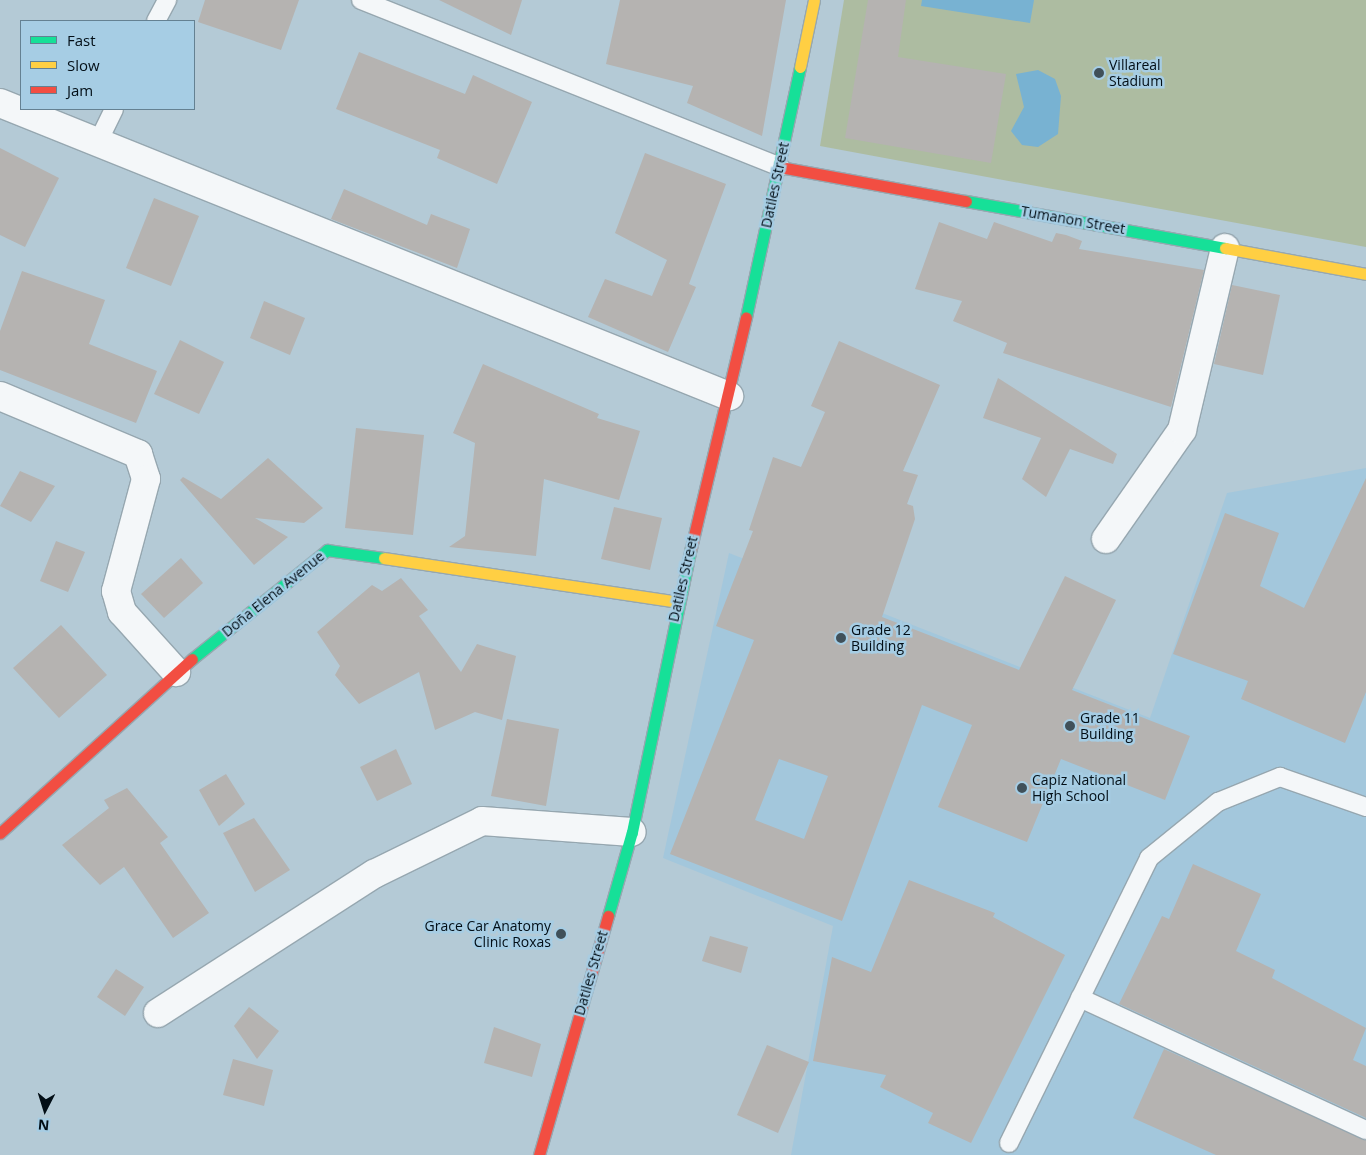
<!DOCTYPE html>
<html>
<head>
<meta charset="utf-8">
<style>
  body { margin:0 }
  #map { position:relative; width:1366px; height:1155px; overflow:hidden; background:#b4cad6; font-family:"Open Sans",sans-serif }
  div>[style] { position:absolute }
  .built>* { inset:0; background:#a3c7dc }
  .green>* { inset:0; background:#adbca1 }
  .water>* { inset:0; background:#78b2d2 }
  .building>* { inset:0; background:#b5b3b1 }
  .roads { filter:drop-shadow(1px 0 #96a7b0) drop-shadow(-1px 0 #96a7b0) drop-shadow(0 1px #96a7b0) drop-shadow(0 -1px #96a7b0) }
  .lane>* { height:18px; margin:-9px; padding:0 9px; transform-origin:9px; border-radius:9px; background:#f4f7f9 }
  .street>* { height:28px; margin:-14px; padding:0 14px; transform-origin:14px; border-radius:14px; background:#f4f7f9 }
  .fast>* { height:11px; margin:-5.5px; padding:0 5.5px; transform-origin:5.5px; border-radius:5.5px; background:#16e098 }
  .slow>* { height:11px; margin:-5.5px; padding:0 5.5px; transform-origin:5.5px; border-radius:5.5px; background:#ffcf43 }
  .jam>* { height:11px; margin:-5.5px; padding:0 5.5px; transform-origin:5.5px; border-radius:5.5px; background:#f24e42 }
  .dots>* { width:14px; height:14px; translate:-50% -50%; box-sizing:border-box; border:2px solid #a6cde4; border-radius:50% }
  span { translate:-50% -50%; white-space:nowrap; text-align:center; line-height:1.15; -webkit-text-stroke:5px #a6cde4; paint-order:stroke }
  .poi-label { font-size:14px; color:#020e16 }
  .left { translate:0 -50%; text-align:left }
  .right { translate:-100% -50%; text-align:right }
  .street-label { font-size:14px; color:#020e16 }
  .legend { position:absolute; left:20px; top:20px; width:175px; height:90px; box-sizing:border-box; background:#a6cde4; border:1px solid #648192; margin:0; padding:6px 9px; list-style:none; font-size:15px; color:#020e16 }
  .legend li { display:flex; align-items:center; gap:10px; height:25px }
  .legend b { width:25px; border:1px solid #648192 }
  .north { position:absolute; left:20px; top:1085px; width:50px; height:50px; -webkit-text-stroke:4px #a6cde4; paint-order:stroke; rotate:185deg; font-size:14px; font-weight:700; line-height:20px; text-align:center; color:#020e16 }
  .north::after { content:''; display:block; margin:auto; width:18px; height:22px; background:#020e16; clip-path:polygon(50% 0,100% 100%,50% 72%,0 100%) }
</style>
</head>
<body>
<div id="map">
  <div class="built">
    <div style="clip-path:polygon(1366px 468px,1366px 1155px,791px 1155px,833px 926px,663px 858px,729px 553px,1150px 718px,1227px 493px)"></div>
  </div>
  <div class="green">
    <div style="clip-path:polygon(844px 0,1366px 0,1366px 247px,820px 146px)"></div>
  </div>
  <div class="water">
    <div style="clip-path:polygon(922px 0,1034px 0,1030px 23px,921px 6px)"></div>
    <div style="clip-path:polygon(1038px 70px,1055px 79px,1061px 96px,1058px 134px,1038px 147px,1022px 145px,1011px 131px,1024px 107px,1016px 74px)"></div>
  </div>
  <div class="building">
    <div style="clip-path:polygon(205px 0,299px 0,281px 50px,198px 22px)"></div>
    <div style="clip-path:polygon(439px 0,522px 0,511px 35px)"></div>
    <div style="clip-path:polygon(620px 0,786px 0,762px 136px,687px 103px,693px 86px,606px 64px)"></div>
    <div style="clip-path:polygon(868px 0,906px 0,898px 57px,1006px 74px,991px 163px,845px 138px)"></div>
    <div style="clip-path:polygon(359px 52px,465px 94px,473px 75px,532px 102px,497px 184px,437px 158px,440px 150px,336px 109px)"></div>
    <div style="clip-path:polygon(0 148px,59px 178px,25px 247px,0 235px)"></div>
    <div style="clip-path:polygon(645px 153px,726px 184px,689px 284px,696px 287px,668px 352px,588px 317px,605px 279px,652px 296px,667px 260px,615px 233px)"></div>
    <div style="clip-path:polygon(344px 189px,427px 225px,431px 214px,470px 229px,457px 268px,331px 219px)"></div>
    <div style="clip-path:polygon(154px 198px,199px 216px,171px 286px,126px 268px)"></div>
    <div style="clip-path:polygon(939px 222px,987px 239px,994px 222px,1052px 242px,1056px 233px,1066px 235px,1082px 241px,1079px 249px,1204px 270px,1171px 407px,1003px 353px,1007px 343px,953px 321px,962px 301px,915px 289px)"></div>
    <div style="clip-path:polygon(22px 271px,105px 300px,89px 344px,157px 371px,136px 423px,0 370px,0 331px)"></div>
    <div style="clip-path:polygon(1232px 285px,1280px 295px,1263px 375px,1214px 364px)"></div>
    <div style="clip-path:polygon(264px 301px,305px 318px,290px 355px,250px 338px)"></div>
    <div style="clip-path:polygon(180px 340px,224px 362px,199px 414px,154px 394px)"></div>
    <div style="clip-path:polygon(evenodd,839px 341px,940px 385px,903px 471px,918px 475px,907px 504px,913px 506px,915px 519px,882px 617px,1019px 670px,1065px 576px,1116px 600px,1072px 690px,1190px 736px,1165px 800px,1061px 759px,1027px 842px,938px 807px,972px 725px,922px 705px,842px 921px,670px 854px,754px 640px,716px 626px,753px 531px,749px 530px,773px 457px,801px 467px,825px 412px,811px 406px,839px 341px,779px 759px,828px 776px,804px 839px,755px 820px,779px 759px)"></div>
    <div style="clip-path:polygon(483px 364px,599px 414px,597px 418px,640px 431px,619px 500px,544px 479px,536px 556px,449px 547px,465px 536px,475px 443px,453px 433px)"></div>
    <div style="clip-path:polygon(998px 378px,1117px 454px,1113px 464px,1070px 449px,1046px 497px,1022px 479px,1041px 438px,983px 418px)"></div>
    <div style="clip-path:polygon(356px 428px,424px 435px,413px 535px,345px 528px)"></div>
    <div style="clip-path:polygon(268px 458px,323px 508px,304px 523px,255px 518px,288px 537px,254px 565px,180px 480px,183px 477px,221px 499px)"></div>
    <div style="clip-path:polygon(20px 471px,55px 486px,31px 522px,0 506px)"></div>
    <div style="clip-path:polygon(1366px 478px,1366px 692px,1345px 743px,1241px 699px,1248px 681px,1173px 654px,1225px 513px,1279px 533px,1260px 586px,1304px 608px)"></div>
    <div style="clip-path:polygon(614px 507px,662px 518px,650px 570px,601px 559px)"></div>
    <div style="clip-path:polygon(56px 541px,85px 552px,68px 592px,40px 581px)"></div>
    <div style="clip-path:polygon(181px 558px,203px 583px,164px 618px,141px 594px)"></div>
    <div style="clip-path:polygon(401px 578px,428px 610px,419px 616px,461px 672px,477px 644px,516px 656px,502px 720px,475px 712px,435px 730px,419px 672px,359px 704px,335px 675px,340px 666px,317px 632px,372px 585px,382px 591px)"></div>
    <div style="clip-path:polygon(61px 625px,107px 675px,59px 718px,13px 668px)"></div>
    <div style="clip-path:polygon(507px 719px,559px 729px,546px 806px,491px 796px)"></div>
    <div style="clip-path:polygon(396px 749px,412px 784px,377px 801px,360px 767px)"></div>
    <div style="clip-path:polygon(226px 774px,245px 804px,219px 826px,199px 790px)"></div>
    <div style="clip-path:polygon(127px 788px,168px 837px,160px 843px,209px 913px,173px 938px,124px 867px,100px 885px,62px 845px,109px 808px,104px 800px)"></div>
    <div style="clip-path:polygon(254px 818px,290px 870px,255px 892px,223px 833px)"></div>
    <div style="clip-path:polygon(1193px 864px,1261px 894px,1236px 951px,1275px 970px,1272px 978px,1366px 1028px,1353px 1060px,1366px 1066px,1366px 1118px,1119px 1004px,1162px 916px,1169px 919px)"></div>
    <div style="clip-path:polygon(909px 880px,995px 913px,993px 917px,1065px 955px,971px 1143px,928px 1123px,933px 1113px,880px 1087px,886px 1075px,813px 1061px,832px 957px,871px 972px)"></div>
    <div style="clip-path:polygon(710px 936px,748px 947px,741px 973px,702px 961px)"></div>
    <div style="clip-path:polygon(116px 969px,144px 987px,125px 1016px,97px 997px)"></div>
    <div style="clip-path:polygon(249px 1007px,279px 1031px,257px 1059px,234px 1026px)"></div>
    <div style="clip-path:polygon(494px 1027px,541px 1044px,532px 1077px,484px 1063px)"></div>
    <div style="clip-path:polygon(767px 1045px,809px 1062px,778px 1133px,737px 1115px)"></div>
    <div style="clip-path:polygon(1164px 1049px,1366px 1140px,1366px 1155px,1216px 1155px,1133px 1118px)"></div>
    <div style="clip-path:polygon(233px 1059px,273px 1070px,264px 1106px,223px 1095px)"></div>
  </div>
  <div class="roads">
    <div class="lane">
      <div style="left:361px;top:0;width:451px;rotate:21.7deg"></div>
      <div style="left:156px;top:21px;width:24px;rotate:-62deg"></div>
      <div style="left:97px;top:144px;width:39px;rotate:-64deg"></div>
      <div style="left:1080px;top:998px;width:315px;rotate:24.8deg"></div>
      <div style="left:1009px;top:1143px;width:318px;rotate:-63.8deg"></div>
      <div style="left:1149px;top:858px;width:89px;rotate:-39.1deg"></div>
      <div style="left:1218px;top:802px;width:67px;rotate:-22deg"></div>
      <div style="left:1280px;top:777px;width:91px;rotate:19.2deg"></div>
    </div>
    <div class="street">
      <div style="left:0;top:103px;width:786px;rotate:21.9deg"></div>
      <div style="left:0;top:396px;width:150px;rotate:22.8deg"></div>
      <div style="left:138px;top:454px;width:26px;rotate:72deg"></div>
      <div style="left:146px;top:479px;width:116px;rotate:105deg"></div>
      <div style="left:116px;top:591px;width:22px;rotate:74deg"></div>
      <div style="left:122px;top:612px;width:81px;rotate:48deg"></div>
      <div style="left:1106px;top:539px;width:133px;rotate:-55.1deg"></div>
      <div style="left:1182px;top:430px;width:187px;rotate:-76.7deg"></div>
      <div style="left:158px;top:1013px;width:257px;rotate:-32.8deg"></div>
      <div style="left:374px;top:874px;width:120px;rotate:-26.1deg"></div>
      <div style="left:482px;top:821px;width:150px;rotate:4.2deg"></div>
    </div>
    <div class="fast">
      <div style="left:966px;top:201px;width:263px;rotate:10.3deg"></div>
      <div style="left:746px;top:317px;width:256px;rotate:-77.8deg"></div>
      <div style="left:192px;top:659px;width:174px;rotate:-38.9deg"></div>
      <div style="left:327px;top:550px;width:58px;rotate:8deg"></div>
      <div style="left:608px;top:916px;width:87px;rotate:-74.1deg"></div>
      <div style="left:632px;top:832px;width:290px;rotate:-78.3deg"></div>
    </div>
    <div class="slow">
      <div style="left:800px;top:67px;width:68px;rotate:-78.2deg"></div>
      <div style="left:1225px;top:248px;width:143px;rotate:10.4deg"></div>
      <div style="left:384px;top:558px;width:296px;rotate:8.5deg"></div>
    </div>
    <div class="jam">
      <div style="left:780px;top:167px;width:189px;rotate:10.4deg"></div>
      <div style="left:691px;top:548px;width:237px;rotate:-76.6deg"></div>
      <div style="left:0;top:833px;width:259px;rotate:-42.2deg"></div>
      <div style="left:539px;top:1155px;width:249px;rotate:-73.9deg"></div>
    </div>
  </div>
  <div class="dots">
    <div style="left:1099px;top:73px;background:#405059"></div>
    <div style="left:841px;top:638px;background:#405059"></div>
    <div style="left:1070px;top:726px;background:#405059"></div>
    <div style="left:1022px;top:788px;background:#405059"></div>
    <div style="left:561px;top:934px;background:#405059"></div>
  </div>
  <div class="poi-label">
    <span class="left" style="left:1109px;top:73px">Villareal<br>Stadium</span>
    <span class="left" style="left:851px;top:638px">Grade 12<br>Building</span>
    <span class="left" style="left:1080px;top:726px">Grade 11<br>Building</span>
    <span class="left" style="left:1032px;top:788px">Capiz National<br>High School</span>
    <span class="right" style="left:551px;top:934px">Grace Car Anatomy<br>Clinic Roxas</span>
  </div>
  <div class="street-label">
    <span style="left:775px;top:185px;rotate:-78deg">Datiles Street</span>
    <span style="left:1073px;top:220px;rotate:10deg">Tumanon Street</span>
    <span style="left:683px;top:579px;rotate:-77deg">Datiles Street</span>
    <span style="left:273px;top:594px;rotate:-39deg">Doña Elena Avenue</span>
    <span style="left:591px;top:973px;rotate:-74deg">Datiles Street</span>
  </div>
  <ul class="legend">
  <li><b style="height:6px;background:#16e098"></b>Fast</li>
  <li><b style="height:6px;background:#ffcf43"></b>Slow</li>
  <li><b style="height:6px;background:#f24e42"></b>Jam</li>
  </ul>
  <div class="north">N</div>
</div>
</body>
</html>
